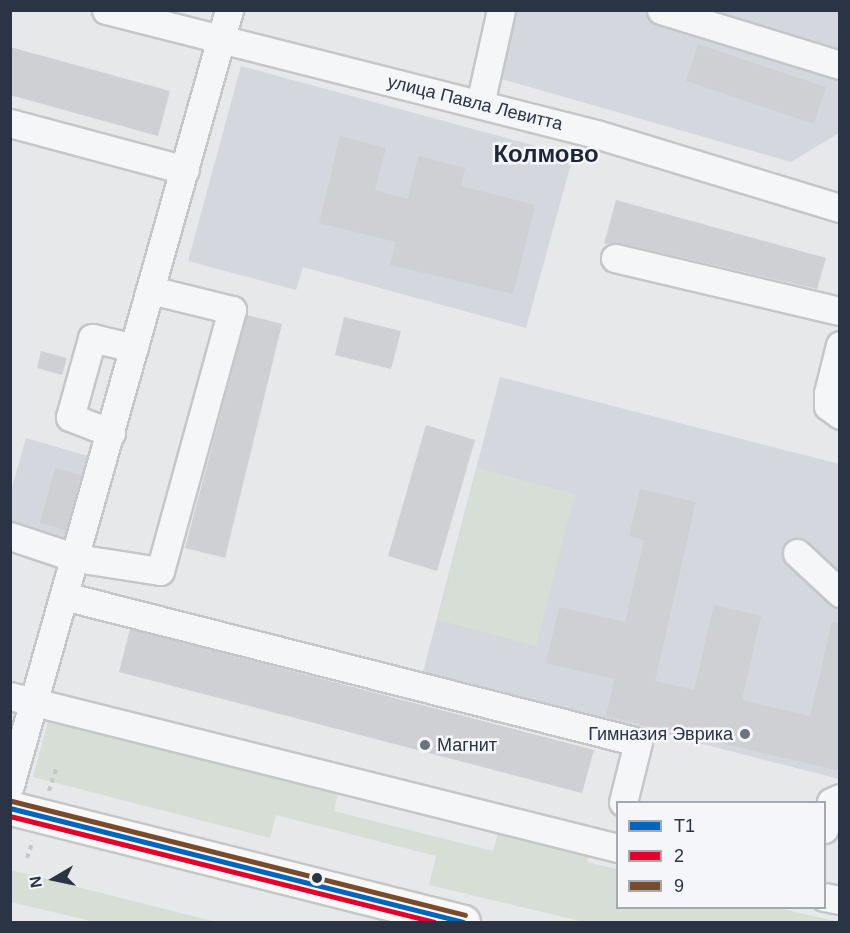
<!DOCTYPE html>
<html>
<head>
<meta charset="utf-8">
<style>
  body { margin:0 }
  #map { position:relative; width:850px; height:933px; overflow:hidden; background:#e6e8ea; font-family:Arial,sans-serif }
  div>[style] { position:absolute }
  .built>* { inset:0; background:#d4d7dd }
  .green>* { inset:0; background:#d6ded6 }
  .building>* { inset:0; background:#ced0d3 }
  .path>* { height:4px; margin-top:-2px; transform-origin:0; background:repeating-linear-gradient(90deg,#c5c6ca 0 4.5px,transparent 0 9px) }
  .roads { filter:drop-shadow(2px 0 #c4c6c8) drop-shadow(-2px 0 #c4c6c8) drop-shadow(0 2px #c4c6c8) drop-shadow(0 -2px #c4c6c8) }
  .minor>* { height:27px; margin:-13.5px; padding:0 13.5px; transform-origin:13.5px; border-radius:13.5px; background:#f5f6f7 }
  .major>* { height:33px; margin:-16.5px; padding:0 16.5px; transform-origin:16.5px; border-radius:16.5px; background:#f8f8f8 }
  .bus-1>* { height:4.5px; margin:-2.25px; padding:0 2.25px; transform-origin:2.25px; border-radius:2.25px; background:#0065bd }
  .bus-2>* { height:4.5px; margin:-2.25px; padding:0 2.25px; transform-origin:2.25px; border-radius:2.25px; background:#e4002b }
  .bus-3>* { height:4.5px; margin:-2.25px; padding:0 2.25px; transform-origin:2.25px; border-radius:2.25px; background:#7a4b2a }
  .dots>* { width:16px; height:16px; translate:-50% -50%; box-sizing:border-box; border:3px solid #f4f6f9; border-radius:50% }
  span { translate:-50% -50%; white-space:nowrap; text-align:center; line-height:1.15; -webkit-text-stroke:5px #f4f6f9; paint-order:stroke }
  .street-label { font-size:18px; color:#2b3445 }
  .poi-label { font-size:18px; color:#2b3445 }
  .right { translate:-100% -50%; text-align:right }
  .left { translate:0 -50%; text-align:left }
  .district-label { font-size:24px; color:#1d2536; font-weight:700 }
  .frame { position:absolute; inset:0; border:12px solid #2b3445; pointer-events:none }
  .legend { position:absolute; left:616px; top:801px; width:210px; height:108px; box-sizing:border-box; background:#f4f6f9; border:2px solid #a4a8b1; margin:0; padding:8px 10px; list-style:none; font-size:18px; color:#2b3445 }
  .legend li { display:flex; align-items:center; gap:12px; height:30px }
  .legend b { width:30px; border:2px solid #a4a8b1 }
  .north { position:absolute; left:24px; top:849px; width:60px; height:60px; -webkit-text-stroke:4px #f4f6f9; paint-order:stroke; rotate:261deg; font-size:16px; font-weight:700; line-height:24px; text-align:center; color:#2b3445 }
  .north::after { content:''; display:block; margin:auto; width:21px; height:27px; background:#2b3445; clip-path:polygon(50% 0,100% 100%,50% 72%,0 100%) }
</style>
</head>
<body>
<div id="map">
  <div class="built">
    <div style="clip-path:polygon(514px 11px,839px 11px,839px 133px,791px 162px,498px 78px)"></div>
    <div style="clip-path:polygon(241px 66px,573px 156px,526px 328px,303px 267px,296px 290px,188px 261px)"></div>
    <div style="clip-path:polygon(500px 377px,839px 464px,839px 779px,423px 672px)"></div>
    <div style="clip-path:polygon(26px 438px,91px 457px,67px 542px,11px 525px,11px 491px)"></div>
  </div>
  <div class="green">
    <div style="clip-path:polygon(477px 468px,575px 494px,536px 646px,438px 620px)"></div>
    <div style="clip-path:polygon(50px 714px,340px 785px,334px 811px,493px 851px,500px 826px,590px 850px,587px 862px,617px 869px,618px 908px,778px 908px,839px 922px,584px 922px,429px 885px,436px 856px,276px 815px,270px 838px,33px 777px)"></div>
    <div style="clip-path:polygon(10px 870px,11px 870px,216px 922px,95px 922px,11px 902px)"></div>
  </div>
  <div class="building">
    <div style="clip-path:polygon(698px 44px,826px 87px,814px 124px,686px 81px)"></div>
    <div style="clip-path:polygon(10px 47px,170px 91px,158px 136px,10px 95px)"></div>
    <div style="clip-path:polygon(340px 136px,386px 148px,375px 190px,408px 199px,418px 156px,465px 168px,461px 186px,535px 205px,513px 294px,390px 265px,396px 242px,319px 223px)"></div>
    <div style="clip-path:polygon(616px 200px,826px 258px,817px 289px,619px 243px,604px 244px)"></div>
    <div style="clip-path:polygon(247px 315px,282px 324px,225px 558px,185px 548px)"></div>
    <div style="clip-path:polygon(344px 317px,401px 331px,391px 369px,335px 355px)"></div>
    <div style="clip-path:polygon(41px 351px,67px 358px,62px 375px,37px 368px)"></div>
    <div style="clip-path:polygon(426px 425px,475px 440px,437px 571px,388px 556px)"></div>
    <div style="clip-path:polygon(55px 468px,81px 475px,66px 530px,40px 523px)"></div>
    <div style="clip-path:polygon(640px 489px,696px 502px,655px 681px,694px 690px,714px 605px,761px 616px,742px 700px,810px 716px,832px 622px,840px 623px,840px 771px,606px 716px,614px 679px,546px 663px,559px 607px,625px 622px,644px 540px,629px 536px)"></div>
    <div style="clip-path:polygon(130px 629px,594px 750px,582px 793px,119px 672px)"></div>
  </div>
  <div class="path">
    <div style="left:49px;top:791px;width:23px;rotate:-72deg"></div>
    <div style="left:27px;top:858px;width:18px;rotate:-71deg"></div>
  </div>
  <div class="roads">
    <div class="minor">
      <div style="left:106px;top:10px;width:505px;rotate:14.2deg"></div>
      <div style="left:596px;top:134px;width:255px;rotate:16.9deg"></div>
      <div style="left:661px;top:10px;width:187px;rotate:17.1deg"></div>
      <div style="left:480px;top:104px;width:96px;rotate:-77.4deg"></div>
      <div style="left:10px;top:123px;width:181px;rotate:15deg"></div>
      <div style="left:615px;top:258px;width:231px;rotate:13.3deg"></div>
      <div style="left:840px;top:345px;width:49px;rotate:104deg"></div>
      <div style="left:828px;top:393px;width:13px;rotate:90deg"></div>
      <div style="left:828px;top:406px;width:15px;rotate:37deg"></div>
      <div style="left:111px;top:433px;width:44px;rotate:-158.7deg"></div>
      <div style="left:70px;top:417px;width:82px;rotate:-74.4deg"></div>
      <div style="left:92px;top:338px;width:43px;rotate:13.4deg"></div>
      <div style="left:10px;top:536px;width:70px;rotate:18.4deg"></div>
      <div style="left:76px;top:558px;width:85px;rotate:8.8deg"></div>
      <div style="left:160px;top:571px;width:271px;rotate:-74.6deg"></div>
      <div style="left:232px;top:310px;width:83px;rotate:-166.1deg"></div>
      <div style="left:797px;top:553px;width:59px;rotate:42.9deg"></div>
      <div style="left:64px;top:596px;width:592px;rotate:14.27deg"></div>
      <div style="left:638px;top:742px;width:62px;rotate:104deg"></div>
      <div style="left:10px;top:696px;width:627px;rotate:14.04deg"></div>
      <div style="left:10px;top:785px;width:805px;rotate:-74.22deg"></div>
      <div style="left:824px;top:829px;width:28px;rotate:-75deg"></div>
      <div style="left:831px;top:802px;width:10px;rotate:-24deg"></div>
      <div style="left:824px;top:897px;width:16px;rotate:11deg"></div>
    </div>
    <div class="major">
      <div style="left:10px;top:808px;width:467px;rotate:14.1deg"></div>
    </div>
  </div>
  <div class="bus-1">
    <div style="left:10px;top:808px;width:467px;rotate:14.1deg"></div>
  </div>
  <div class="bus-2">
    <div style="left:10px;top:816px;width:437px;rotate:14deg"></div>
  </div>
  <div class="bus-3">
    <div style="left:12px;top:801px;width:467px;rotate:14.1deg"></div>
  </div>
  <div class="dots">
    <div style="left:745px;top:734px;background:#6c737f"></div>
    <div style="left:425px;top:745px;background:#6c737f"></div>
    <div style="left:317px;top:878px;background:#2b3445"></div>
  </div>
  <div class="street-label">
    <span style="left:475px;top:103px;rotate:14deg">улица Павла Левитта</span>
  </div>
  <div class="poi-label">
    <span class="right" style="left:733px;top:734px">Гимназия Эврика</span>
    <span class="left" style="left:437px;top:745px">Магнит</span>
  </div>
  <div class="district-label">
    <span style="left:546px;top:154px">Колмово</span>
  </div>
  <div class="frame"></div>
  <ul class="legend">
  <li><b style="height:8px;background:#0065bd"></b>Т1</li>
  <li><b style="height:8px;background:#e4002b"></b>2</li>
  <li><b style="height:8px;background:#7a4b2a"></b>9</li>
  </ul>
  <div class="north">N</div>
</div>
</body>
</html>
